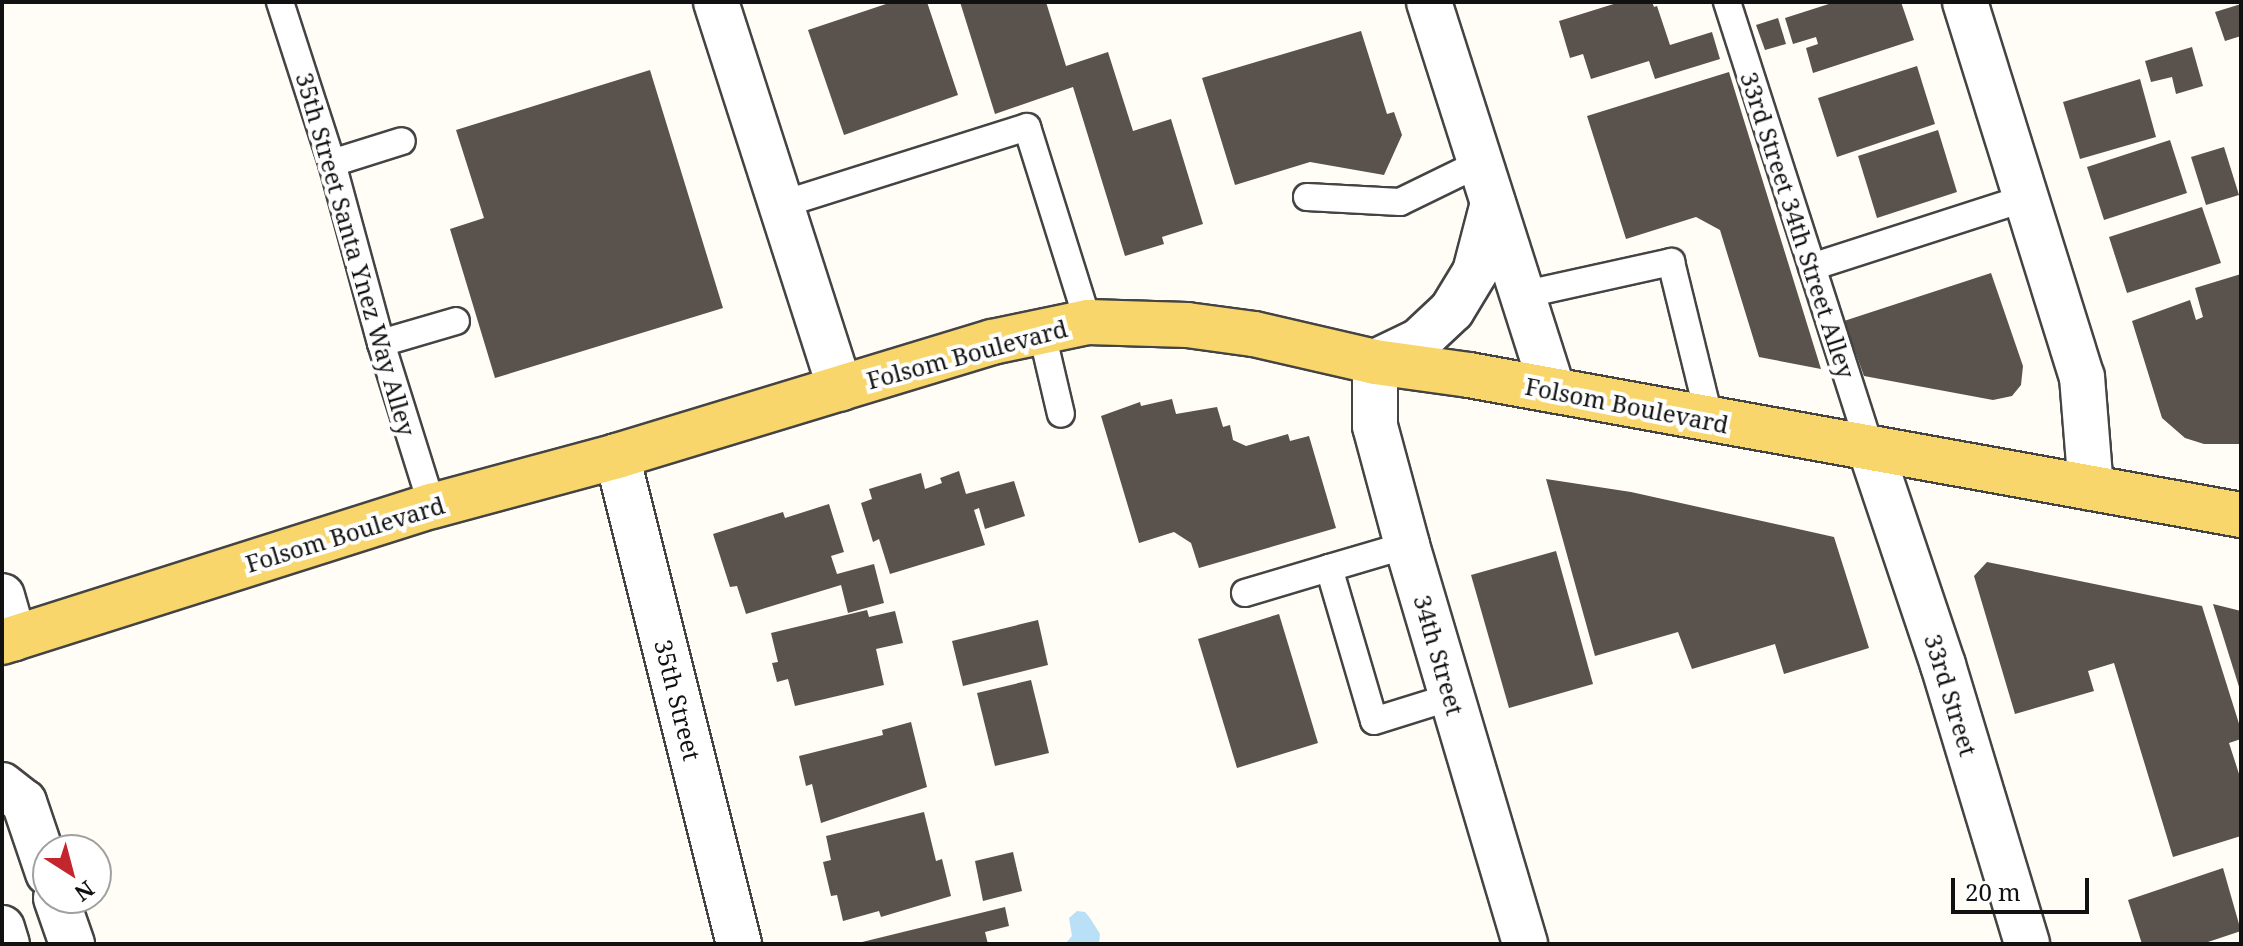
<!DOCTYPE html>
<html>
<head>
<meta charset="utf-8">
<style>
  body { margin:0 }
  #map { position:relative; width:2243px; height:946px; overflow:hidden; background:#fffdf5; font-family:"Noto Serif",serif }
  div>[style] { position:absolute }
  .water>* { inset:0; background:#b9e0f7 }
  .building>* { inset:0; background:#5a524d }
  .roads { filter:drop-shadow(2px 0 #444) drop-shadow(-2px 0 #444) drop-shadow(0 2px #444) drop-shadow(0 -2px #444) }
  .service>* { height:26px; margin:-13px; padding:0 13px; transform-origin:13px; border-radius:13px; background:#fff }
  .minor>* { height:44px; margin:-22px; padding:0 22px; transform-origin:22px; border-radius:22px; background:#fff }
  .tertiary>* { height:44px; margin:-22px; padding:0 22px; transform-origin:22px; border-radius:22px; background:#fff }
  .primary>* { height:44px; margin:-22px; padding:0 22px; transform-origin:22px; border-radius:22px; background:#f9d66b }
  span { translate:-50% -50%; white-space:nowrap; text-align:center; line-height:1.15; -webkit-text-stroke:8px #fff; paint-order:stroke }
  .street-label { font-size:24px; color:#111 }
  .frame { position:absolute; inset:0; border:4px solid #111; pointer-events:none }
  .north { position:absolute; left:32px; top:834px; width:80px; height:80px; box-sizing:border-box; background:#fff; border:2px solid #a0a0a0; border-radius:50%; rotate:144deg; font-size:22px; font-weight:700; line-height:32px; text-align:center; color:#111 }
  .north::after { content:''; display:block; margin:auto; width:28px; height:36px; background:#c4262e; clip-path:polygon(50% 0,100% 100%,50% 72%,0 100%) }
  .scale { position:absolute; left:1951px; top:878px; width:138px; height:36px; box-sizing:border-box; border:4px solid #111; border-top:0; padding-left:10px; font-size:24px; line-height:28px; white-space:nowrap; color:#111; -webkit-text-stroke:6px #fff; paint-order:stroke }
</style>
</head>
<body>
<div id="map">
  <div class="water">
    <div style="clip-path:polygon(1077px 911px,1085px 912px,1090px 918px,1100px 934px,1099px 944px,1065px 944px,1072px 936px,1069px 918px)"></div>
  </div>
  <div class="building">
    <div style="clip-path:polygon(892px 2px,927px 2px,958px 95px,844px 135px,808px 30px)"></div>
    <div style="clip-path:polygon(960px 2px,1046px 2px,1066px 66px,1108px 52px,1133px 131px,1171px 119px,1203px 224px,1162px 237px,1164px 244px,1125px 256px,1073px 87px,995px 114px)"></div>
    <div style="clip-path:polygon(1620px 2px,1652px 2px,1654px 7px,1657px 6px,1670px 45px,1712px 32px,1720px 59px,1655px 79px,1649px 61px,1591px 79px,1583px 54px,1570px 58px,1559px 21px)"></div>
    <div style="clip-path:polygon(1835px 2px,1901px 2px,1914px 40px,1813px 73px,1806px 48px,1818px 44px,1816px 37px,1793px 44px,1785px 18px)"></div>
    <div style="clip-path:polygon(2241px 4px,2241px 36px,2225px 41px,2215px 12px)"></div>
    <div style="clip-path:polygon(1778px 18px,1786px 44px,1765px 50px,1756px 25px)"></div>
    <div style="clip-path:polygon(1361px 31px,1387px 114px,1394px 112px,1402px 135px,1384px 175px,1310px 162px,1235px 185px,1202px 78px)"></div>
    <div style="clip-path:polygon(2192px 47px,2203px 86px,2176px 94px,2172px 77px,2151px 82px,2145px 61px)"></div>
    <div style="clip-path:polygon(1917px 66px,1935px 124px,1837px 157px,1818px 98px)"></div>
    <div style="clip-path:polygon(650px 70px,723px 308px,495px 378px,450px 229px,484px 218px,456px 130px)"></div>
    <div style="clip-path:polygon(1729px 72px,1821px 369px,1759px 357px,1720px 230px,1696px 217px,1626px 239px,1587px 116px)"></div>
    <div style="clip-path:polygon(2140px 79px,2156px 137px,2080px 159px,2063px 102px)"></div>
    <div style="clip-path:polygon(1938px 130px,1957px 192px,1877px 218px,1858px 156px)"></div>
    <div style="clip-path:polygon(2170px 140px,2187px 193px,2104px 220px,2087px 167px)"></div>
    <div style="clip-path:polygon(2224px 147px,2239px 195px,2206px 205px,2191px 157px)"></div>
    <div style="clip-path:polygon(2202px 207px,2221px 263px,2127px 293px,2109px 237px)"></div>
    <div style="clip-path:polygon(1991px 273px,2023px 366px,2021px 385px,2012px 396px,1993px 400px,1864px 376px,1844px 321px)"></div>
    <div style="clip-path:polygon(2241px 274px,2241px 444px,2204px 444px,2185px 438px,2162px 418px,2132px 321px,2190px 300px,2196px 320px,2203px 317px,2195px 288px)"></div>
    <div style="clip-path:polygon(1172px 399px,1176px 414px,1217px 407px,1223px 427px,1230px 425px,1233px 440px,1246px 446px,1288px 434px,1290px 441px,1309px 436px,1336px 528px,1199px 568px,1191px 543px,1174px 532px,1139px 543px,1101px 416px,1140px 402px,1141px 406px)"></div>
    <div style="clip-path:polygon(959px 471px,966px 494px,1014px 481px,1025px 516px,985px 529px,979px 508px,974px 510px,985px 545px,890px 574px,879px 539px,873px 542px,861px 503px,872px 499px,869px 489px,921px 473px,925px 489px,942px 483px,940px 478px)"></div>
    <div style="clip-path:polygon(1546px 479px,1631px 492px,1834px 537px,1869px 648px,1784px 674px,1775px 644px,1692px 669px,1678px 632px,1595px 656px)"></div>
    <div style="clip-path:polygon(829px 504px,844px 552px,831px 556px,837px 574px,874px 564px,884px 603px,848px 613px,841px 585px,746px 614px,737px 586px,730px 587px,713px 534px,783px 512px,785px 518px)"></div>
    <div style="clip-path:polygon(1556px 551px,1593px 684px,1509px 708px,1471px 575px)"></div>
    <div style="clip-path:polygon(1987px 562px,2202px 606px,2241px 730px,2241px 739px,2229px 743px,2241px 780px,2241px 836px,2173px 857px,2114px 663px,2088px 671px,2094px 691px,2015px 714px,1974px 576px)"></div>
    <div style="clip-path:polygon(2213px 604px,2241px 611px,2241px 690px,2240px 690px)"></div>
    <div style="clip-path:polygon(867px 610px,869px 617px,895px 611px,903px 643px,876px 649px,884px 685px,795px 706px,788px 679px,777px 682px,772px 663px,778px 662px,771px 633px)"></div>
    <div style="clip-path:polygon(1279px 614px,1318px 743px,1237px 768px,1198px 639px)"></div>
    <div style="clip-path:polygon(1038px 620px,1048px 665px,963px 686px,952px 641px)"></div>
    <div style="clip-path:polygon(1031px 680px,1049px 753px,995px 766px,977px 693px)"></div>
    <div style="clip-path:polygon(911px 722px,927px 787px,821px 823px,812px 784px,806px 786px,799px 756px,883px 735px,882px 730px)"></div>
    <div style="clip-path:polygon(924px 812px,936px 861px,942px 859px,951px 896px,881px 917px,879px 911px,843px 921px,837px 895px,831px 896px,823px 862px,831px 860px,826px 836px)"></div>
    <div style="clip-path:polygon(1013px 852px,1022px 891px,983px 901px,975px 861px)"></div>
    <div style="clip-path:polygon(2223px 868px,2241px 931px,2202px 944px,2142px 944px,2128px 900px)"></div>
    <div style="clip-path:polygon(1005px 907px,1009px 926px,985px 932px,988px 944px,854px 944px)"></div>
  </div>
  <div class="roads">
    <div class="service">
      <div style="left:280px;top:2px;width:169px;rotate:72.1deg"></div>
      <div style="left:332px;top:163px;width:187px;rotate:74.8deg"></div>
      <div style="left:381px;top:343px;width:171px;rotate:72.6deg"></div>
      <div style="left:1727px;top:2px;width:468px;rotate:72.2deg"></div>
      <div style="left:332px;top:163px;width:73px;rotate:-17.4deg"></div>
      <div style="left:1307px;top:197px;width:93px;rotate:3.1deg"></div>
      <div style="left:1400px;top:202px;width:89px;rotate:-26deg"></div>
      <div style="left:780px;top:205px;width:259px;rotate:-17.5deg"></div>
      <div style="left:1027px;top:127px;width:204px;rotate:72.6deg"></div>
      <div style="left:1812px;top:267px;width:225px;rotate:-17.9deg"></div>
      <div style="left:1522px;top:295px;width:153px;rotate:-12.5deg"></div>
      <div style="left:1671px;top:262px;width:164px;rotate:76.2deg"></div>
      <div style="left:1041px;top:329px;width:87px;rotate:76.8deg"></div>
      <div style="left:381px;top:343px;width:78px;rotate:-16.3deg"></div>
      <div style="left:1329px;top:568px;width:81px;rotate:-16.4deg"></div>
      <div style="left:1245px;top:593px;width:88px;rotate:-16.6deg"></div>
      <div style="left:1329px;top:568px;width:159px;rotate:73.6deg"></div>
      <div style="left:1374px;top:721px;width:81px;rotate:-17.3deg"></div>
    </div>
    <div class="minor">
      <div style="left:716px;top:2px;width:406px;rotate:72.2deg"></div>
      <div style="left:1965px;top:2px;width:393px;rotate:72.7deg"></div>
      <div style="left:2082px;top:377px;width:111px;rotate:85.4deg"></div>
      <div style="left:1375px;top:362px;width:64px;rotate:90deg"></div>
      <div style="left:1375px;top:426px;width:123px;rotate:74.9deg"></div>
      <div style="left:1407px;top:545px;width:416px;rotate:73.5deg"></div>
      <div style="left:1870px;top:448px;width:229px;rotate:71.4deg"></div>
      <div style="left:1943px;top:665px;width:291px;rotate:73.2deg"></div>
      <div style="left:617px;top:456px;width:503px;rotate:75.96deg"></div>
      <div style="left:2px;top:596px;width:44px;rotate:74.1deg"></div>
      <div style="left:2px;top:785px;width:28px;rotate:38deg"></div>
      <div style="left:24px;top:802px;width:75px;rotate:71.3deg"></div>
      <div style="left:56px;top:898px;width:49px;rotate:70.8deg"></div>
      <div style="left:2px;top:928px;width:17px;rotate:73deg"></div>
    </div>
    <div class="tertiary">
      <div style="left:1429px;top:2px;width:407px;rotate:72.3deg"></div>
      <div style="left:1375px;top:362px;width:49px;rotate:-25.5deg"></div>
      <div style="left:1419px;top:341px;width:45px;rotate:-43.2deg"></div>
      <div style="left:1452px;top:310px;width:44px;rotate:-58.8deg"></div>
      <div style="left:1475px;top:272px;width:71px;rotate:-75.4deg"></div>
    </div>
    <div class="primary">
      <div style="left:2px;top:642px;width:451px;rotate:-17.6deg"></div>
      <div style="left:432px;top:506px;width:192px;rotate:-15.1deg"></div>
      <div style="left:617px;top:456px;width:392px;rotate:-16.9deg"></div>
      <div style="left:992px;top:342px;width:98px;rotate:-11.8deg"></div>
      <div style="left:1088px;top:322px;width:99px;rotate:1.7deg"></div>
      <div style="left:1187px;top:325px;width:68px;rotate:7.7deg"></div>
      <div style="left:1254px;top:334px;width:124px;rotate:13deg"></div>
      <div style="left:1375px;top:362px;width:95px;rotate:7.9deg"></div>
      <div style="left:1469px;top:375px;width:785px;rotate:10.28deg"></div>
    </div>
  </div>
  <div class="street-label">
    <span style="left:1798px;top:225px;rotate:72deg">33rd Street 34th Street Alley</span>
    <span style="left:356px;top:254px;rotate:74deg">35th Street Santa Ynez Way Alley</span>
    <span style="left:967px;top:354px;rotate:-15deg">Folsom Boulevard</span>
    <span style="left:1627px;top:405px;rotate:11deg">Folsom Boulevard</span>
    <span style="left:345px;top:534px;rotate:-17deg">Folsom Boulevard</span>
    <span style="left:1439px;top:655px;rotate:74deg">34th Street</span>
    <span style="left:1951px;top:695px;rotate:73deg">33rd Street</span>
    <span style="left:678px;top:700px;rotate:76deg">35th Street</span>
  </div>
  <div class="frame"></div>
  <div class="north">N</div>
  <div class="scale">20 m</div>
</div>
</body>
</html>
